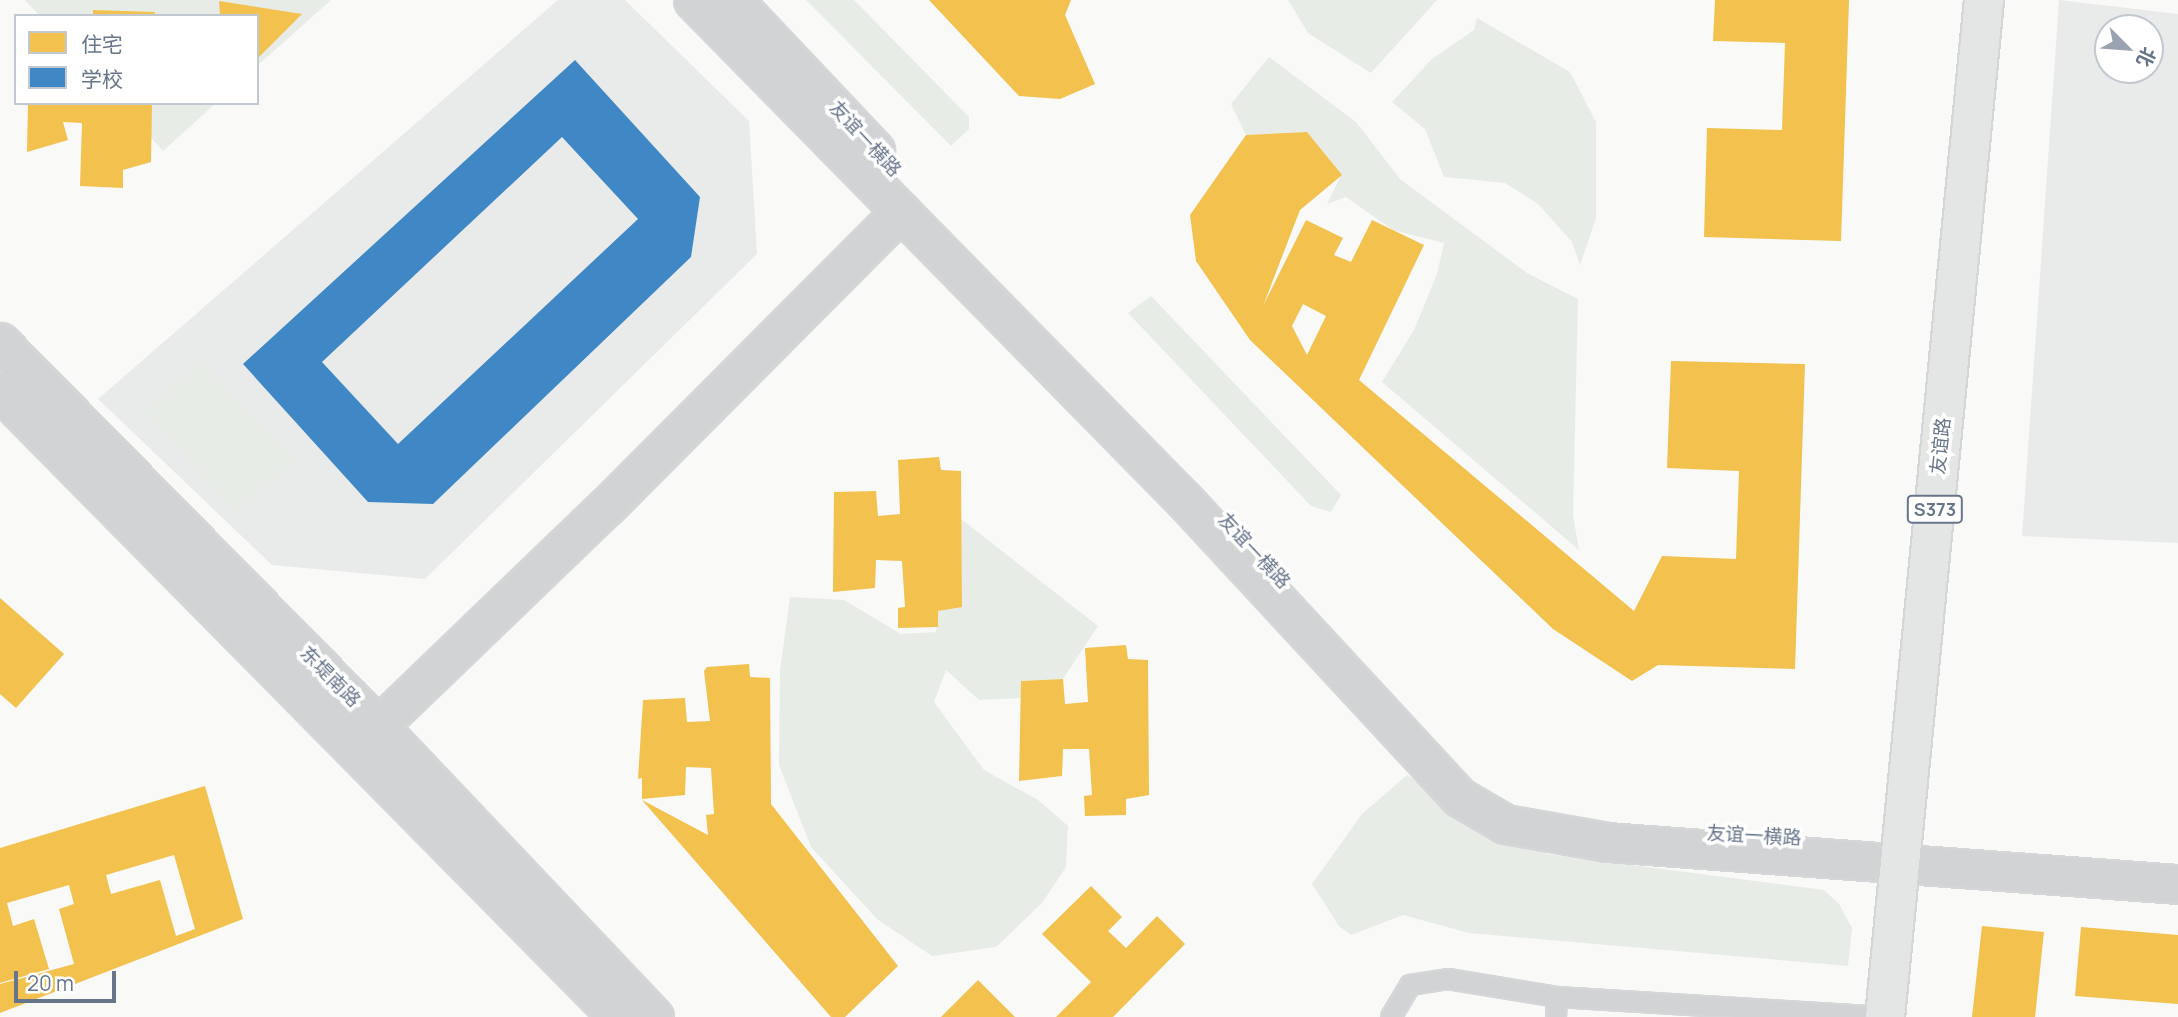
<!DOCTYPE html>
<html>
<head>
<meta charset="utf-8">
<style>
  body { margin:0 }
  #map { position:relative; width:2178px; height:1017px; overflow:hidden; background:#f9f9f8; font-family:Manrope,"Noto Sans SC",sans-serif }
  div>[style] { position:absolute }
  .built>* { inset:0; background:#e9eaea }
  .green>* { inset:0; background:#e8ece6 }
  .homes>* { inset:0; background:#f2c14e }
  .schools>* { inset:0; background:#3f88c5 }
  .roads { filter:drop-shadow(2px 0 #d4d6d7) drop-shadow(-2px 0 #d4d6d7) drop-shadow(0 2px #d4d6d7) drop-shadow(0 -2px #d4d6d7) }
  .service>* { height:18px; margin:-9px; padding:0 9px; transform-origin:9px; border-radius:9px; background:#d2d3d4 }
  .minor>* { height:37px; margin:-18.5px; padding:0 18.5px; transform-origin:18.5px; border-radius:18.5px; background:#d2d3d4 }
  .primary>* { height:38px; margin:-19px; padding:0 19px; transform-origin:19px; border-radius:19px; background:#e4e5e5 }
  span { translate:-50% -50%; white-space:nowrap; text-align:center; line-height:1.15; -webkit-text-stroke:7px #fff; paint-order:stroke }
  .shield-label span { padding:2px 5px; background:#fff; border:2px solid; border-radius:5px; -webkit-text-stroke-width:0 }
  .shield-label { font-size:18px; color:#67758a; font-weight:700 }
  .street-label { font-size:19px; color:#67758a }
  .legend { position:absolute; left:14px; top:14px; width:245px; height:91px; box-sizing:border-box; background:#fff; border:2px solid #c2c8d0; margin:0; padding:9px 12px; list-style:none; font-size:21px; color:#67758a }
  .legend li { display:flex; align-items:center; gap:14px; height:35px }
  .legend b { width:35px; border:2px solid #c2c8d0 }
  .north { position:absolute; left:2094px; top:14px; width:70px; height:70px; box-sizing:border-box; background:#fff; border:2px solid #c2c8d0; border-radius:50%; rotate:115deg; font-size:19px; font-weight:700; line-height:28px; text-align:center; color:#67758a }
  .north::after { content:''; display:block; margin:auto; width:24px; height:32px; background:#9aa3b0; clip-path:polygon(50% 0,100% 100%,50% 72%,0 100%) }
  .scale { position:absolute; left:14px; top:971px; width:102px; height:32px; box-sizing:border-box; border:4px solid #67758a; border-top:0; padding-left:9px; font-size:21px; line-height:24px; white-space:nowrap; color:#67758a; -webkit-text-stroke:5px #fff; paint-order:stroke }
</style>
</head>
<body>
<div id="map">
  <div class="built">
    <div style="clip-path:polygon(558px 0,625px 0,749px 121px,757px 254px,425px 579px,272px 565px,98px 399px)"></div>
    <div style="clip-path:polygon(evenodd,2059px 0,2178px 14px,2178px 543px,2022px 536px,2059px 0,2108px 28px,2150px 28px,2150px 70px,2108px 70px,2108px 28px)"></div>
  </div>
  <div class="green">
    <div style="clip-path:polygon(25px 0,331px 0,257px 66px,257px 16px,40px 16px)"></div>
    <div style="clip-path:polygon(806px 0,854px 0,969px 117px,969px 129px,951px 146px)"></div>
    <div style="clip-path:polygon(1288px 0,1437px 0,1371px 73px,1308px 33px)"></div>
    <div style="clip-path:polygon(1477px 18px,1570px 72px,1596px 122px,1596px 218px,1580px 265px,1572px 242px,1538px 204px,1505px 183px,1444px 177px,1425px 129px,1392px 102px,1432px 59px,1474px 30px)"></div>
    <div style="clip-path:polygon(1269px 57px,1356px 122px,1400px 179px,1527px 273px,1578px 299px,1573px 515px,1579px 550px,1382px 382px,1414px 330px,1437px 274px,1444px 243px,1393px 230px,1346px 197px,1327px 204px,1341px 175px,1307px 132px,1246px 135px,1231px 104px)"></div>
    <div style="clip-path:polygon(119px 103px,216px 103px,163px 151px)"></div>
    <div style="clip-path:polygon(1151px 296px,1341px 495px,1331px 512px,1311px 506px,1128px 313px)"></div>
    <div style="clip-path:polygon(202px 361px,296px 460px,236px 514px,144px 411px)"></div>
    <div style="clip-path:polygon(961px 519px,1098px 626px,1063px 679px,1021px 681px,1021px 698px,979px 700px,946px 670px,934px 702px,984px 770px,1038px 800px,1068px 826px,1066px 867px,1042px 903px,996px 947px,932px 956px,877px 919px,811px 847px,779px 765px,780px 671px,790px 597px,844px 600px,901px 634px,936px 632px,938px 611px,962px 606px)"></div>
    <div style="clip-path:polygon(1407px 775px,1510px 840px,1548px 854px,1824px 890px,1839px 904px,1852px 928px,1848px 966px,1469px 933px,1403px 915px,1351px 935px,1339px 926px,1312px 884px,1362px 814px)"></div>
  </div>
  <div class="homes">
    <div style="clip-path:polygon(929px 0,1071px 0,1065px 15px,1095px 84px,1060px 99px,1019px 96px)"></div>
    <div style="clip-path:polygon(1715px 0,1849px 0,1841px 241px,1704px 237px,1707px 128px,1782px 130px,1785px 43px,1713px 41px)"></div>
    <div style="clip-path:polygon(219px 1px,302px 14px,257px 59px,257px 16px,220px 16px)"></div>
    <div style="clip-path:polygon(93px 10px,155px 12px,154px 16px,93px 16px)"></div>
    <div style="clip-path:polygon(28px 103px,152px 103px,151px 162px,123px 170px,123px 188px,80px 186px,82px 123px,63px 122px,68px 140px,27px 152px)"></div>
    <div style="clip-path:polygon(evenodd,1307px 132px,1342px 175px,1300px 210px,1263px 306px,1306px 220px,1343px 238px,1334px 255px,1351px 262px,1372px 220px,1424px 245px,1359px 380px,1634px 611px,1662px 556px,1736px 559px,1739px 471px,1667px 468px,1671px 361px,1805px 364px,1795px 669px,1658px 665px,1632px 681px,1553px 629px,1250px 340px,1196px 261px,1190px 215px,1246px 135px,1307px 132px,1303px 304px,1326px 316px,1307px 355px,1292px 326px,1303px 304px)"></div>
    <div style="clip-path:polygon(939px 457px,941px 470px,961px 471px,962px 607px,938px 611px,938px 627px,898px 628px,898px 608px,905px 607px,902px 561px,876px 560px,875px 588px,833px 592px,834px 492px,876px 491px,878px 516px,900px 514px,898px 460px)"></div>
    <div style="clip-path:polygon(0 598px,64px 654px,16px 708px,0 694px)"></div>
    <div style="clip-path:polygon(1126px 645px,1128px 659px,1148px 660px,1149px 795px,1126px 799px,1126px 815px,1085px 816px,1084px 796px,1092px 795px,1089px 749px,1063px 749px,1062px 776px,1019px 781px,1021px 681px,1063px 679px,1065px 704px,1088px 702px,1085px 648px)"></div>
    <div style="clip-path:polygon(749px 664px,750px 677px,770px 678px,771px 804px,898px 966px,845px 1017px,831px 1017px,642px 800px,708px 835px,706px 815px,714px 814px,711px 768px,686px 767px,685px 795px,642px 799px,642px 778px,638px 779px,643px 700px,685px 698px,687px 722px,710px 721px,704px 671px,707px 667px)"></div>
    <div style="clip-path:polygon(evenodd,205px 786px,243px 919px,0 1013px,0 984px,74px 964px,59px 909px,74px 904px,69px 885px,7px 903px,13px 926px,34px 919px,49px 969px,0 983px,0 848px,205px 786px,174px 855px,195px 929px,176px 936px,160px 880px,111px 894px,106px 875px,174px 855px)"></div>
    <div style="clip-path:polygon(1091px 886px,1122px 917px,1108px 931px,1126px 948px,1157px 916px,1185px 944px,1113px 1017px,1056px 1017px,1091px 982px,1042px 934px)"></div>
    <div style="clip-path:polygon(1982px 926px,2044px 932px,2035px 1017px,1972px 1017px)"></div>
    <div style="clip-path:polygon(2081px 927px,2178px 935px,2178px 1004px,2075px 996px)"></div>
    <div style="clip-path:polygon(978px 980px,1015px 1017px,941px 1017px)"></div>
  </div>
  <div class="schools">
    <div style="clip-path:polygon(evenodd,575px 60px,700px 197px,691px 257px,433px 504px,368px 502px,243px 364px,575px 60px,562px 137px,638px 219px,398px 444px,322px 362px,562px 137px)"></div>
  </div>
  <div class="roads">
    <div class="service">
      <div style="left:1391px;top:1017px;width:37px;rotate:-59deg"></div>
      <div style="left:1410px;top:985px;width:38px;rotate:-9deg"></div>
      <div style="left:1448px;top:979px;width:110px;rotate:9.4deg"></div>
      <div style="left:1556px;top:1017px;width:20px;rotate:-87deg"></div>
      <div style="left:1557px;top:997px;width:329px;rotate:3.5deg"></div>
    </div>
    <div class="minor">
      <div style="left:693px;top:0;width:704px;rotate:45.52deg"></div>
      <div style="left:1186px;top:502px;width:402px;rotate:47.2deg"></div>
      <div style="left:1459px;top:797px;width:53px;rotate:30.4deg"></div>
      <div style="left:1505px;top:824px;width:104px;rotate:10deg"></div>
      <div style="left:1607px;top:842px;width:573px;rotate:4.21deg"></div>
      <div style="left:733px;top:0;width:207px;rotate:46.6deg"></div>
      <div style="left:0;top:342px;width:539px;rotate:45.45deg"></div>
      <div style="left:378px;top:726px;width:401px;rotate:46.5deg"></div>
      <div style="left:0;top:391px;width:880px;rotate:45.37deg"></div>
      <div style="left:378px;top:726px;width:318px;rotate:-43.9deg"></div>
      <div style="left:607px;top:506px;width:416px;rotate:-45.1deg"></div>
    </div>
    <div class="primary">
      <div style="left:1885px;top:1017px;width:1022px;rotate:-84.44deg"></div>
    </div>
  </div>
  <div class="shield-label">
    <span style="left:1935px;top:509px">S373</span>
  </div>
  <div class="street-label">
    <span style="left:865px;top:139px;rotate:47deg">友谊一横路</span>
    <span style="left:1941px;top:446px;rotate:-84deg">友谊路</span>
    <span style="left:1254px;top:551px;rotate:47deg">友谊一横路</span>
    <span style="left:330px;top:677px;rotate:45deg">东堤南路</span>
    <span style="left:1754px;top:836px;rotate:3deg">友谊一横路</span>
  </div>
  <ul class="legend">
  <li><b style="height:19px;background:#f2c14e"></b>住宅</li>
  <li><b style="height:19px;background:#3f88c5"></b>学校</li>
  </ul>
  <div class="north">北</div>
  <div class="scale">20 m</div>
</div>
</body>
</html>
